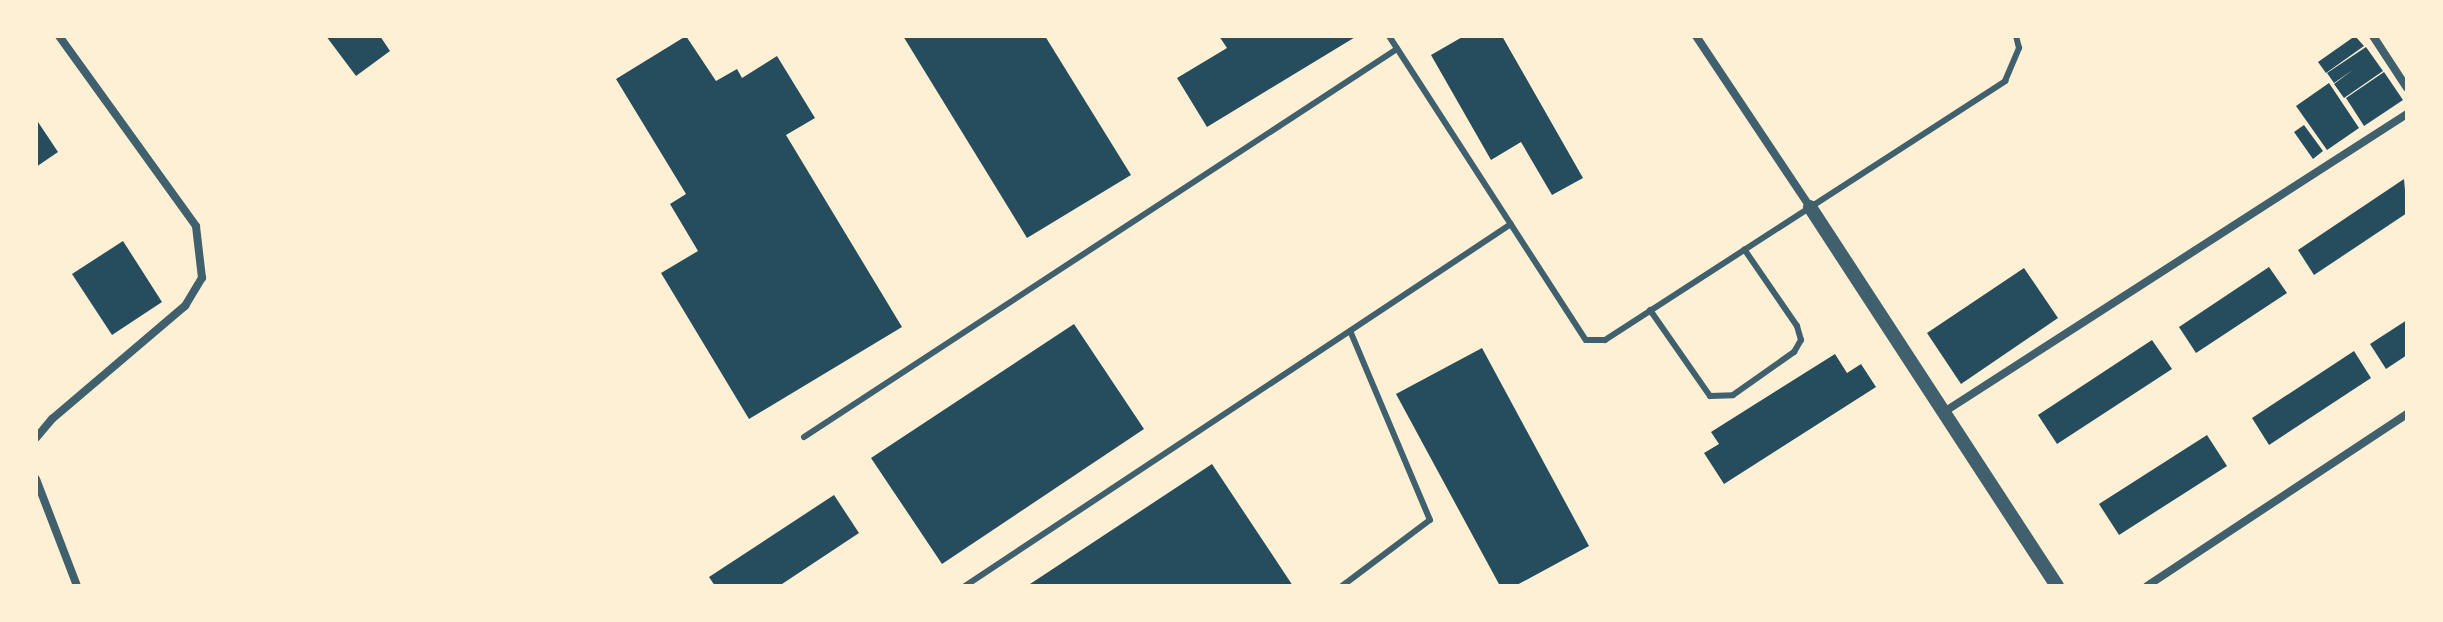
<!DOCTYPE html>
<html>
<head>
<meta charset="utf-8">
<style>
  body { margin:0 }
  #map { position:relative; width:2443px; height:622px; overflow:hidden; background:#fdf0d5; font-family:Helvetica,sans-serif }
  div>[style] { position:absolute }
  .building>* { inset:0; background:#264d5e }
  .service>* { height:6px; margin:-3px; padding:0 3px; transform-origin:3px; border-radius:3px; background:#3f606c }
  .minor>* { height:8px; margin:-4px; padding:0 4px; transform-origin:4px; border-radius:4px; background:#3f606c }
  .tertiary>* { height:14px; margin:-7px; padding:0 7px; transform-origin:7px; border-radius:7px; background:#3f606c }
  span { translate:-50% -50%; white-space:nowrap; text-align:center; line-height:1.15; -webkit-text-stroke:7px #fdf0d5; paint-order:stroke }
  .frame { position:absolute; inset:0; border:38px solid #fdf0d5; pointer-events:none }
</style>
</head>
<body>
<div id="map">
  <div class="building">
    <div style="clip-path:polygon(326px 36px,380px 36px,390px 51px,356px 76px)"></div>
    <div style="clip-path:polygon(686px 36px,716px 81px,737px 69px,742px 78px,777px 56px,815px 118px,786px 135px,902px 327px,749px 419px,661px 273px,698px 251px,670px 204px,686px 194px,616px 79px)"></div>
    <div style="clip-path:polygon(903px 36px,1045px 36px,1131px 175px,1027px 238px)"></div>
    <div style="clip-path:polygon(1219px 36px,1357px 36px,1207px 127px,1177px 78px,1227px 48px)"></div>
    <div style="clip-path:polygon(1464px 36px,1502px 36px,1583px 178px,1552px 195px,1521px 142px,1491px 160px,1431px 55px)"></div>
    <div style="clip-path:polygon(2355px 36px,2364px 46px,2326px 73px,2318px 62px)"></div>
    <div style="clip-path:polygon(2366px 47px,2383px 71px,2344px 98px,2334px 84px,2354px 69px,2334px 83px,2327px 73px)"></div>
    <div style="clip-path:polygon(2384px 72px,2403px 100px,2364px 126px,2346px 98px)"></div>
    <div style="clip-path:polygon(2329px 83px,2359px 128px,2327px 150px,2296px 106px)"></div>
    <div style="clip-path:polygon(36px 119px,58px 152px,36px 167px)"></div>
    <div style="clip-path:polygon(2304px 125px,2323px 151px,2313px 159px,2294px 132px)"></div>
    <div style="clip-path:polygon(2404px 179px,2407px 213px,2314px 275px,2298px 250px)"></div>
    <div style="clip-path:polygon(123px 241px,162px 302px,112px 335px,72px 274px)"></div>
    <div style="clip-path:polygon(2269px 267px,2287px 293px,2196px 353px,2179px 327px)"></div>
    <div style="clip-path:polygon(2024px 268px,2058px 318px,1961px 384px,1927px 333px)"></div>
    <div style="clip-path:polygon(2407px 320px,2407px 355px,2386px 369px,2370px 344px)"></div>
    <div style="clip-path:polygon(1074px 324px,1144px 429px,942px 564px,871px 458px)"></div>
    <div style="clip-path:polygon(2152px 340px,2172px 369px,2057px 444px,2038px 415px)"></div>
    <div style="clip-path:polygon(1482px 348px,1589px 546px,1515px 586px,1500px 586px,1396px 394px)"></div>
    <div style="clip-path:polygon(2354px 351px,2371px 378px,2269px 445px,2252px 418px)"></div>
    <div style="clip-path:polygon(1835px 354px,1847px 373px,1861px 364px,1876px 387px,1724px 484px,1704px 453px,1719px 444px,1711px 432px)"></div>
    <div style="clip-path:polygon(2207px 435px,2227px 466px,2119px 535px,2099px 504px)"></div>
    <div style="clip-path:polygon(1212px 464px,1293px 586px,1027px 586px)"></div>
    <div style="clip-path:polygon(834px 495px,859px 533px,779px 586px,715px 586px,709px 577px)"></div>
  </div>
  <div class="service">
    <div style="left:1389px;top:36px;width:362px;rotate:57.1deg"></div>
    <div style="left:1586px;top:340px;width:19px"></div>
    <div style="left:1605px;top:340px;width:477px;rotate:-32.9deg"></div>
    <div style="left:2005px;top:81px;width:36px;rotate:-67deg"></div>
    <div style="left:2019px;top:48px;width:12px;rotate:-104deg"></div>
    <div style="left:1650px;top:310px;width:105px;rotate:55.1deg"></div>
    <div style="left:1710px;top:396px;width:23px;rotate:-2deg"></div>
    <div style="left:1733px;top:395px;width:75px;rotate:-35.2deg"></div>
    <div style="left:1794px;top:352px;width:14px;rotate:-60deg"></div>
    <div style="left:1801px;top:340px;width:15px;rotate:-106deg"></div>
    <div style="left:1797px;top:326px;width:93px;rotate:-124.5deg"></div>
    <div style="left:804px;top:437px;width:709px;rotate:-33.2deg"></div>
    <div style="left:965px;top:586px;width:655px;rotate:-33.54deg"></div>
    <div style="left:1342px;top:586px;width:110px;rotate:-36.9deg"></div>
    <div style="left:1430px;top:520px;width:205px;rotate:-112.9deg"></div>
  </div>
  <div class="minor">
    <div style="left:1696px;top:36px;width:206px;rotate:56.3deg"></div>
    <div style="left:2373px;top:36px;width:62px;rotate:56.8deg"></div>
    <div style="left:1944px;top:412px;width:551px;rotate:-32.77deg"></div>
    <div style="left:36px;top:438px;width:25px;rotate:-50deg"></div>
    <div style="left:52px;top:419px;width:175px;rotate:-40.4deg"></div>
    <div style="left:185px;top:306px;width:33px;rotate:-59deg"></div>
    <div style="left:202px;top:278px;width:52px;rotate:-96.6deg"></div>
    <div style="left:196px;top:226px;width:234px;rotate:-125.8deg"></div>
    <div style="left:36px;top:479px;width:115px;rotate:69deg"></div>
    <div style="left:2147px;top:586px;width:312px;rotate:-33.5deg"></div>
  </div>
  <div class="tertiary">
    <div style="left:1810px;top:207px;width:452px;rotate:56.9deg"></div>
  </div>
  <div class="frame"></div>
</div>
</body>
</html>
